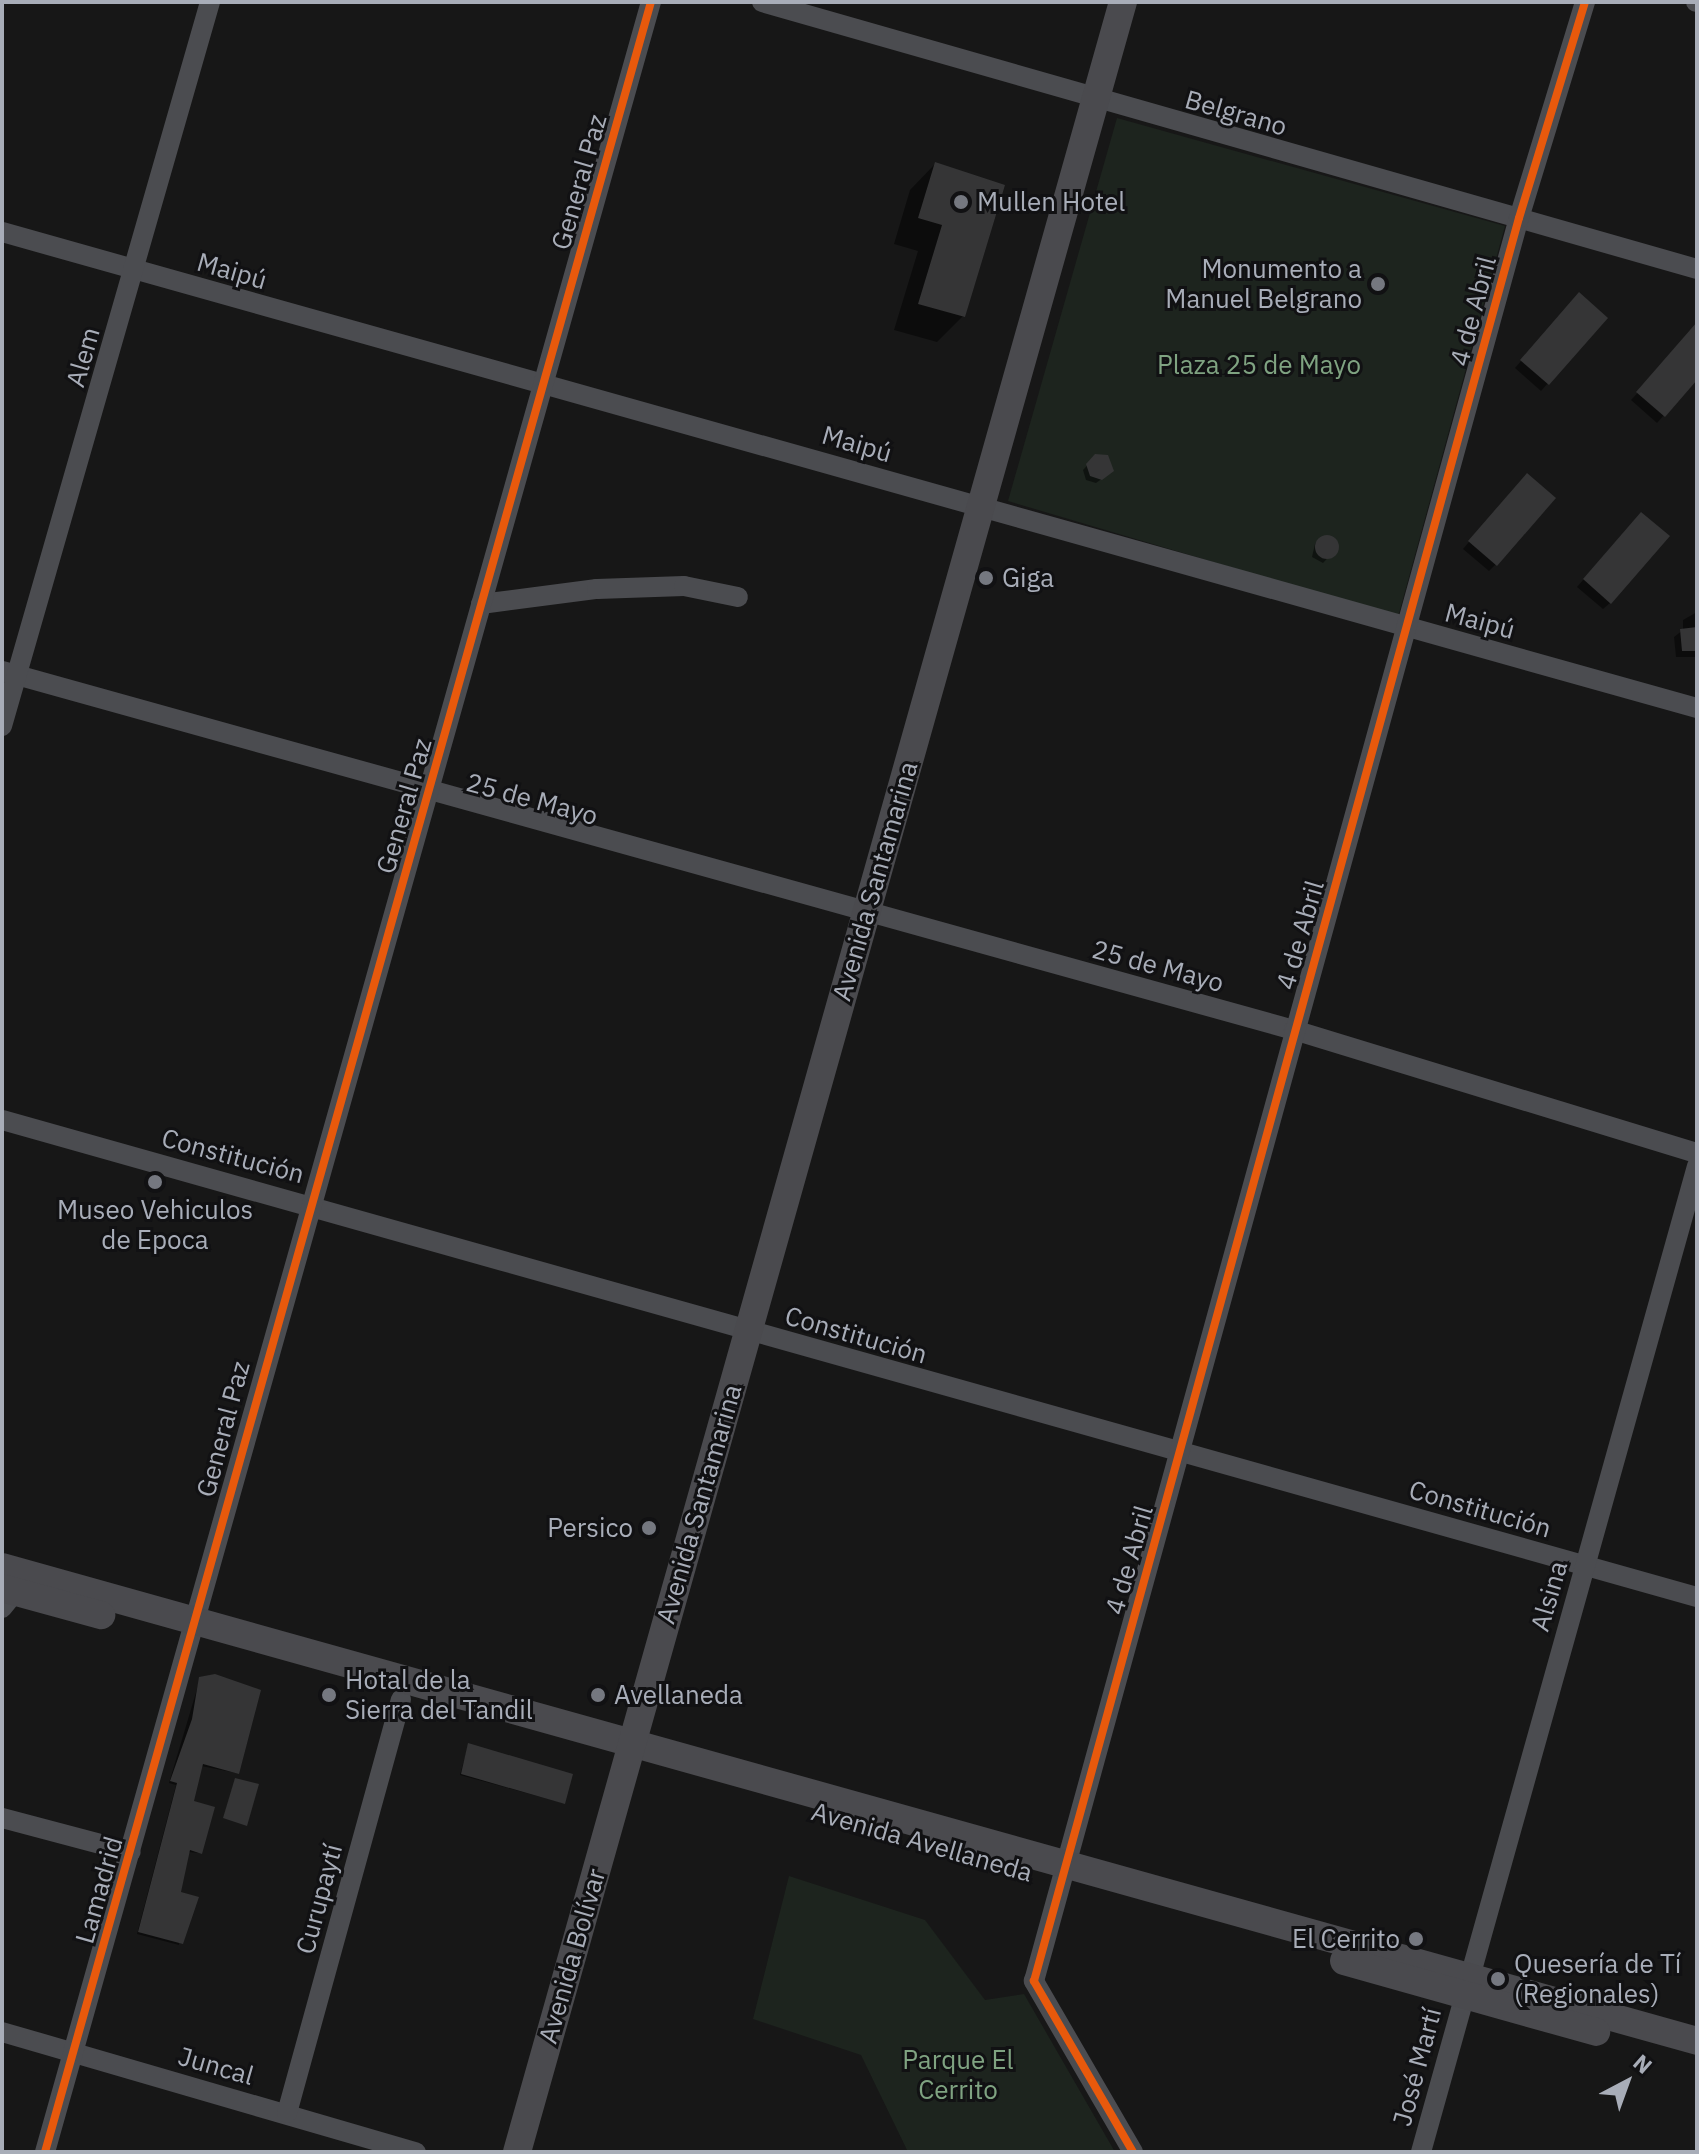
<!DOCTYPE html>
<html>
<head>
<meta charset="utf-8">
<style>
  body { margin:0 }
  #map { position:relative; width:1699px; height:2154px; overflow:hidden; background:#171717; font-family:"IBM Plex Sans",sans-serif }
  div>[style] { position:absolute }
  .green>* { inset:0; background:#1d241e }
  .shadow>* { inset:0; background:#0007 }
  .building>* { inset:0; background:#353536 }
  .round { border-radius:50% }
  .street>* { height:20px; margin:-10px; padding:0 10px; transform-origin:10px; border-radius:10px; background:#4b4c50 }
  .secondary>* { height:28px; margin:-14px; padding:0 14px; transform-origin:14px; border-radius:14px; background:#4a4a4e }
  .cycleway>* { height:8px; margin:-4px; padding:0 4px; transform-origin:4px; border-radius:4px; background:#e8590c }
  .dots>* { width:22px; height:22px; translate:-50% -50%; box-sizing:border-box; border:4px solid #111113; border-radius:50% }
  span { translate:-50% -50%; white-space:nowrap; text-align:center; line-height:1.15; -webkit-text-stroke:6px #111113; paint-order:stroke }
  .street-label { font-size:26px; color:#a8adb8 }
  .poi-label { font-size:26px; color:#a8adb8 }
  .left { translate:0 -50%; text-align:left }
  .right { translate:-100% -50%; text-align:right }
  .park-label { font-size:26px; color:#7fa381 }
  .frame { position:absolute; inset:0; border:4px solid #a8adb8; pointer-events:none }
  .north { position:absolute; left:1587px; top:2042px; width:80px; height:80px; -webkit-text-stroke:6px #111113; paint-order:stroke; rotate:41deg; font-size:22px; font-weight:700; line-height:32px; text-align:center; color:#a8adb8 }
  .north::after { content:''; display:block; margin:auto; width:28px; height:36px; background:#a8adb8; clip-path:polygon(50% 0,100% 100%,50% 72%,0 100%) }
</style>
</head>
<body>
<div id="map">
  <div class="green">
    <div style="clip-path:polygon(1117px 118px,1505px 226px,1398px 617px,1008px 501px)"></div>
    <div style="clip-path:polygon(789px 1876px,925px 1920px,985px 2000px,1024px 1994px,1115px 2152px,908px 2152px,861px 2055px,753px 2019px)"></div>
  </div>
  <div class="shadow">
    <div style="clip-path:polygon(935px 164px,963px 316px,937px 342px,894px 330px,918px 251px,894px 244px,910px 190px)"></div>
    <div style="clip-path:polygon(1572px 302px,1605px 318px,1541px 391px,1515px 368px)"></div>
    <div style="clip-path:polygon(1697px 329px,1697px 377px,1657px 423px,1631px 400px)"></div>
    <div style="clip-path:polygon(1096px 456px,1107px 475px,1096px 483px,1086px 480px,1083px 470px)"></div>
    <div style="clip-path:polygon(1520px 482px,1496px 564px,1489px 571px,1463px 549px)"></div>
    <div style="clip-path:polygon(1634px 521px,1610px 603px,1603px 609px,1577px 587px)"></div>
    <div style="clip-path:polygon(1326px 537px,1337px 548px,1323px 563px,1312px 557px,1315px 544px)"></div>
    <div style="clip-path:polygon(1697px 612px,1697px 657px,1676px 657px,1674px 637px,1683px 630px,1683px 620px)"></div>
    <div style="clip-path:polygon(200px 1679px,237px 1773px,201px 1766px,191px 1802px,200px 1853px,188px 1852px,178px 1893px,179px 1945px,137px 1934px,176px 1785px,169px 1783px)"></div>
    <div style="clip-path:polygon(468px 1746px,563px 1803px,460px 1775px)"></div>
  </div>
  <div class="building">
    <div style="clip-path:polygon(935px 162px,1005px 185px,965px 317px,918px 304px,942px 225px,918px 218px)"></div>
    <div style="clip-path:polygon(1579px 292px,1608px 318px,1549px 385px,1520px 360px)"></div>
    <div style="clip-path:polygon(1697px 322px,1697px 380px,1665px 417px,1636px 392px)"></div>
    <div style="clip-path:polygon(1095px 454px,1108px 455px,1114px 471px,1102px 480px,1090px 476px,1086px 464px)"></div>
    <div style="clip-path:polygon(1527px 473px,1556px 498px,1497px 566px,1468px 541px)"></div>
    <div style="clip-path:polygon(1641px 512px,1670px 536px,1611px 604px,1583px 579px)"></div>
    <div class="round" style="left:1315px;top:535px;width:24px;height:24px"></div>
    <div style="clip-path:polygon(1697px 627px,1697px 651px,1682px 651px,1680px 629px)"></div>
    <div style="clip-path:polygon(215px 1674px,261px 1690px,239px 1774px,203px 1764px,194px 1801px,215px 1807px,202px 1854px,190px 1850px,181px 1892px,199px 1897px,183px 1944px,138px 1932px,177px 1783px,170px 1781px,192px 1719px,199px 1677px)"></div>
    <div style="clip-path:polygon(468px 1743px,573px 1774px,565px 1804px,461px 1774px)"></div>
    <div style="clip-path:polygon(235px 1778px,259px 1784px,247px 1826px,223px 1818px)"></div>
  </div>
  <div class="street">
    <div style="left:762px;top:2px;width:972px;rotate:15.94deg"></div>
    <div style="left:1696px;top:2px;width:1px"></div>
    <div style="left:2px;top:232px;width:1761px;rotate:15.69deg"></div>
    <div style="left:481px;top:604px;width:117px;rotate:-7.4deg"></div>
    <div style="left:597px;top:589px;width:87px;rotate:-2deg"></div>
    <div style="left:684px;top:586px;width:55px;rotate:11.5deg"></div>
    <div style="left:2px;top:671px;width:1341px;rotate:15.53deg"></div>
    <div style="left:1294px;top:1030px;width:421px;rotate:17deg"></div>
    <div style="left:2px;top:726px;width:753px;rotate:-73.97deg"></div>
    <div style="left:2px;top:1120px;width:1761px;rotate:15.72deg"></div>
    <div style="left:2px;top:1608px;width:21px;rotate:-51deg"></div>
    <div style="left:2px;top:1818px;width:133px;rotate:14.8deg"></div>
    <div style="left:2px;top:2032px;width:431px;rotate:16.2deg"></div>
    <div style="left:287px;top:2113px;width:429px;rotate:-74.6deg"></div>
    <div style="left:45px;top:2152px;width:2234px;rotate:-74.26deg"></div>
    <div style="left:1133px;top:2152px;width:198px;rotate:-120.1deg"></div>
    <div style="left:1034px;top:1981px;width:1828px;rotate:-74.62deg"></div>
    <div style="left:1519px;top:218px;width:226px;rotate:-73deg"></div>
    <div style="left:1421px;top:2152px;width:1024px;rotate:-74.36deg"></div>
  </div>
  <div class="secondary">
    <div style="left:2px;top:1567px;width:1760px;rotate:15.62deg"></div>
    <div style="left:2px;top:1588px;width:103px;rotate:15.3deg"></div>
    <div style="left:1344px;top:1961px;width:262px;rotate:15.7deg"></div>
    <div style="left:517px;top:2152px;width:2234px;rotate:-74.26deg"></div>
  </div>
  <div class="cycleway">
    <div style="left:45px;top:2152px;width:2234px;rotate:-74.26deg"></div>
    <div style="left:1133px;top:2152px;width:198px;rotate:-120.1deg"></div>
    <div style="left:1034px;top:1981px;width:1828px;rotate:-74.62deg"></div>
    <div style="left:1519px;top:218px;width:226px;rotate:-73deg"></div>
  </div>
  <div class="dots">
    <div style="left:961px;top:202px;background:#757880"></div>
    <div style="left:1378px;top:284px;background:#757880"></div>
    <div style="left:986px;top:578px;background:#757880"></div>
    <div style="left:155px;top:1182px;background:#757880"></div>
    <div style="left:649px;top:1528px;background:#757880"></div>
    <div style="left:329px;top:1695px;background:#757880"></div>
    <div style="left:598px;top:1695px;background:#757880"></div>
    <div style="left:1416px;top:1939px;background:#757880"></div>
    <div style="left:1498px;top:1979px;background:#757880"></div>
  </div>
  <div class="street-label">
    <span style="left:1236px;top:113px;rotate:16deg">Belgrano</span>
    <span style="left:579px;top:182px;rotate:-74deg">General Paz</span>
    <span style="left:232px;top:271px;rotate:16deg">Maipú</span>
    <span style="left:1473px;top:311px;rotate:-75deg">4 de Abril</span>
    <span style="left:83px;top:357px;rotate:-74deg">Alem</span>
    <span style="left:857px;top:444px;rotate:16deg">Maipú</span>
    <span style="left:1480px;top:621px;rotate:15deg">Maipú</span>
    <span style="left:532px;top:799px;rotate:15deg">25 de Mayo</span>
    <span style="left:404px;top:806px;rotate:-74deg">General Paz</span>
    <span style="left:875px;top:881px;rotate:-74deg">Avenida Santamarina</span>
    <span style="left:1300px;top:935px;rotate:-74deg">4 de Abril</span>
    <span style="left:1158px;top:966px;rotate:15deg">25 de Mayo</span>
    <span style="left:233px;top:1156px;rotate:15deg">Constitución</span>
    <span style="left:856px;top:1335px;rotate:16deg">Constitución</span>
    <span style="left:223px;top:1429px;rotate:-75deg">General Paz</span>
    <span style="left:699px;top:1504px;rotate:-74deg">Avenida Santamarina</span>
    <span style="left:1480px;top:1509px;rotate:16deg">Constitución</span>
    <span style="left:1129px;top:1560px;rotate:-74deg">4 de Abril</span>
    <span style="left:1549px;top:1596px;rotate:-74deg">Alsina</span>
    <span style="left:922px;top:1842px;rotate:16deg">Avenida Avellaneda</span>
    <span style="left:99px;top:1890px;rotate:-74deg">Lamadrid</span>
    <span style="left:319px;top:1899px;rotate:-75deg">Curupaytí</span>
    <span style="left:572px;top:1956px;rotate:-74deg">Avenida Bolívar</span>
    <span style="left:216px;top:2066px;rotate:16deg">Juncal</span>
    <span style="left:1417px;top:2067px;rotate:-75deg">José Martí</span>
  </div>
  <div class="poi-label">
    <span class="left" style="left:977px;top:202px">Mullen Hotel</span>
    <span class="right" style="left:1362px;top:284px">Monumento a<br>Manuel Belgrano</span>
    <span class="left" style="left:1002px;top:578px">Giga</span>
    <span style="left:155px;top:1225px">Museo Vehiculos<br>de Epoca</span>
    <span class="right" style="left:633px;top:1528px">Persico</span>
    <span class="left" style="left:345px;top:1695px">Hotal de la<br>Sierra del Tandil</span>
    <span class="left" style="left:614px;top:1695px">Avellaneda</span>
    <span class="right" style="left:1400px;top:1939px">El Cerrito</span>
    <span class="left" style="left:1514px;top:1979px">Quesería de Tí<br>(Regionales)</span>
  </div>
  <div class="park-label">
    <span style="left:1259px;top:365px">Plaza 25 de Mayo</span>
    <span style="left:958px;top:2075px">Parque El<br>Cerrito</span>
  </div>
  <div class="frame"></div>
  <div class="north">N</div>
</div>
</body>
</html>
